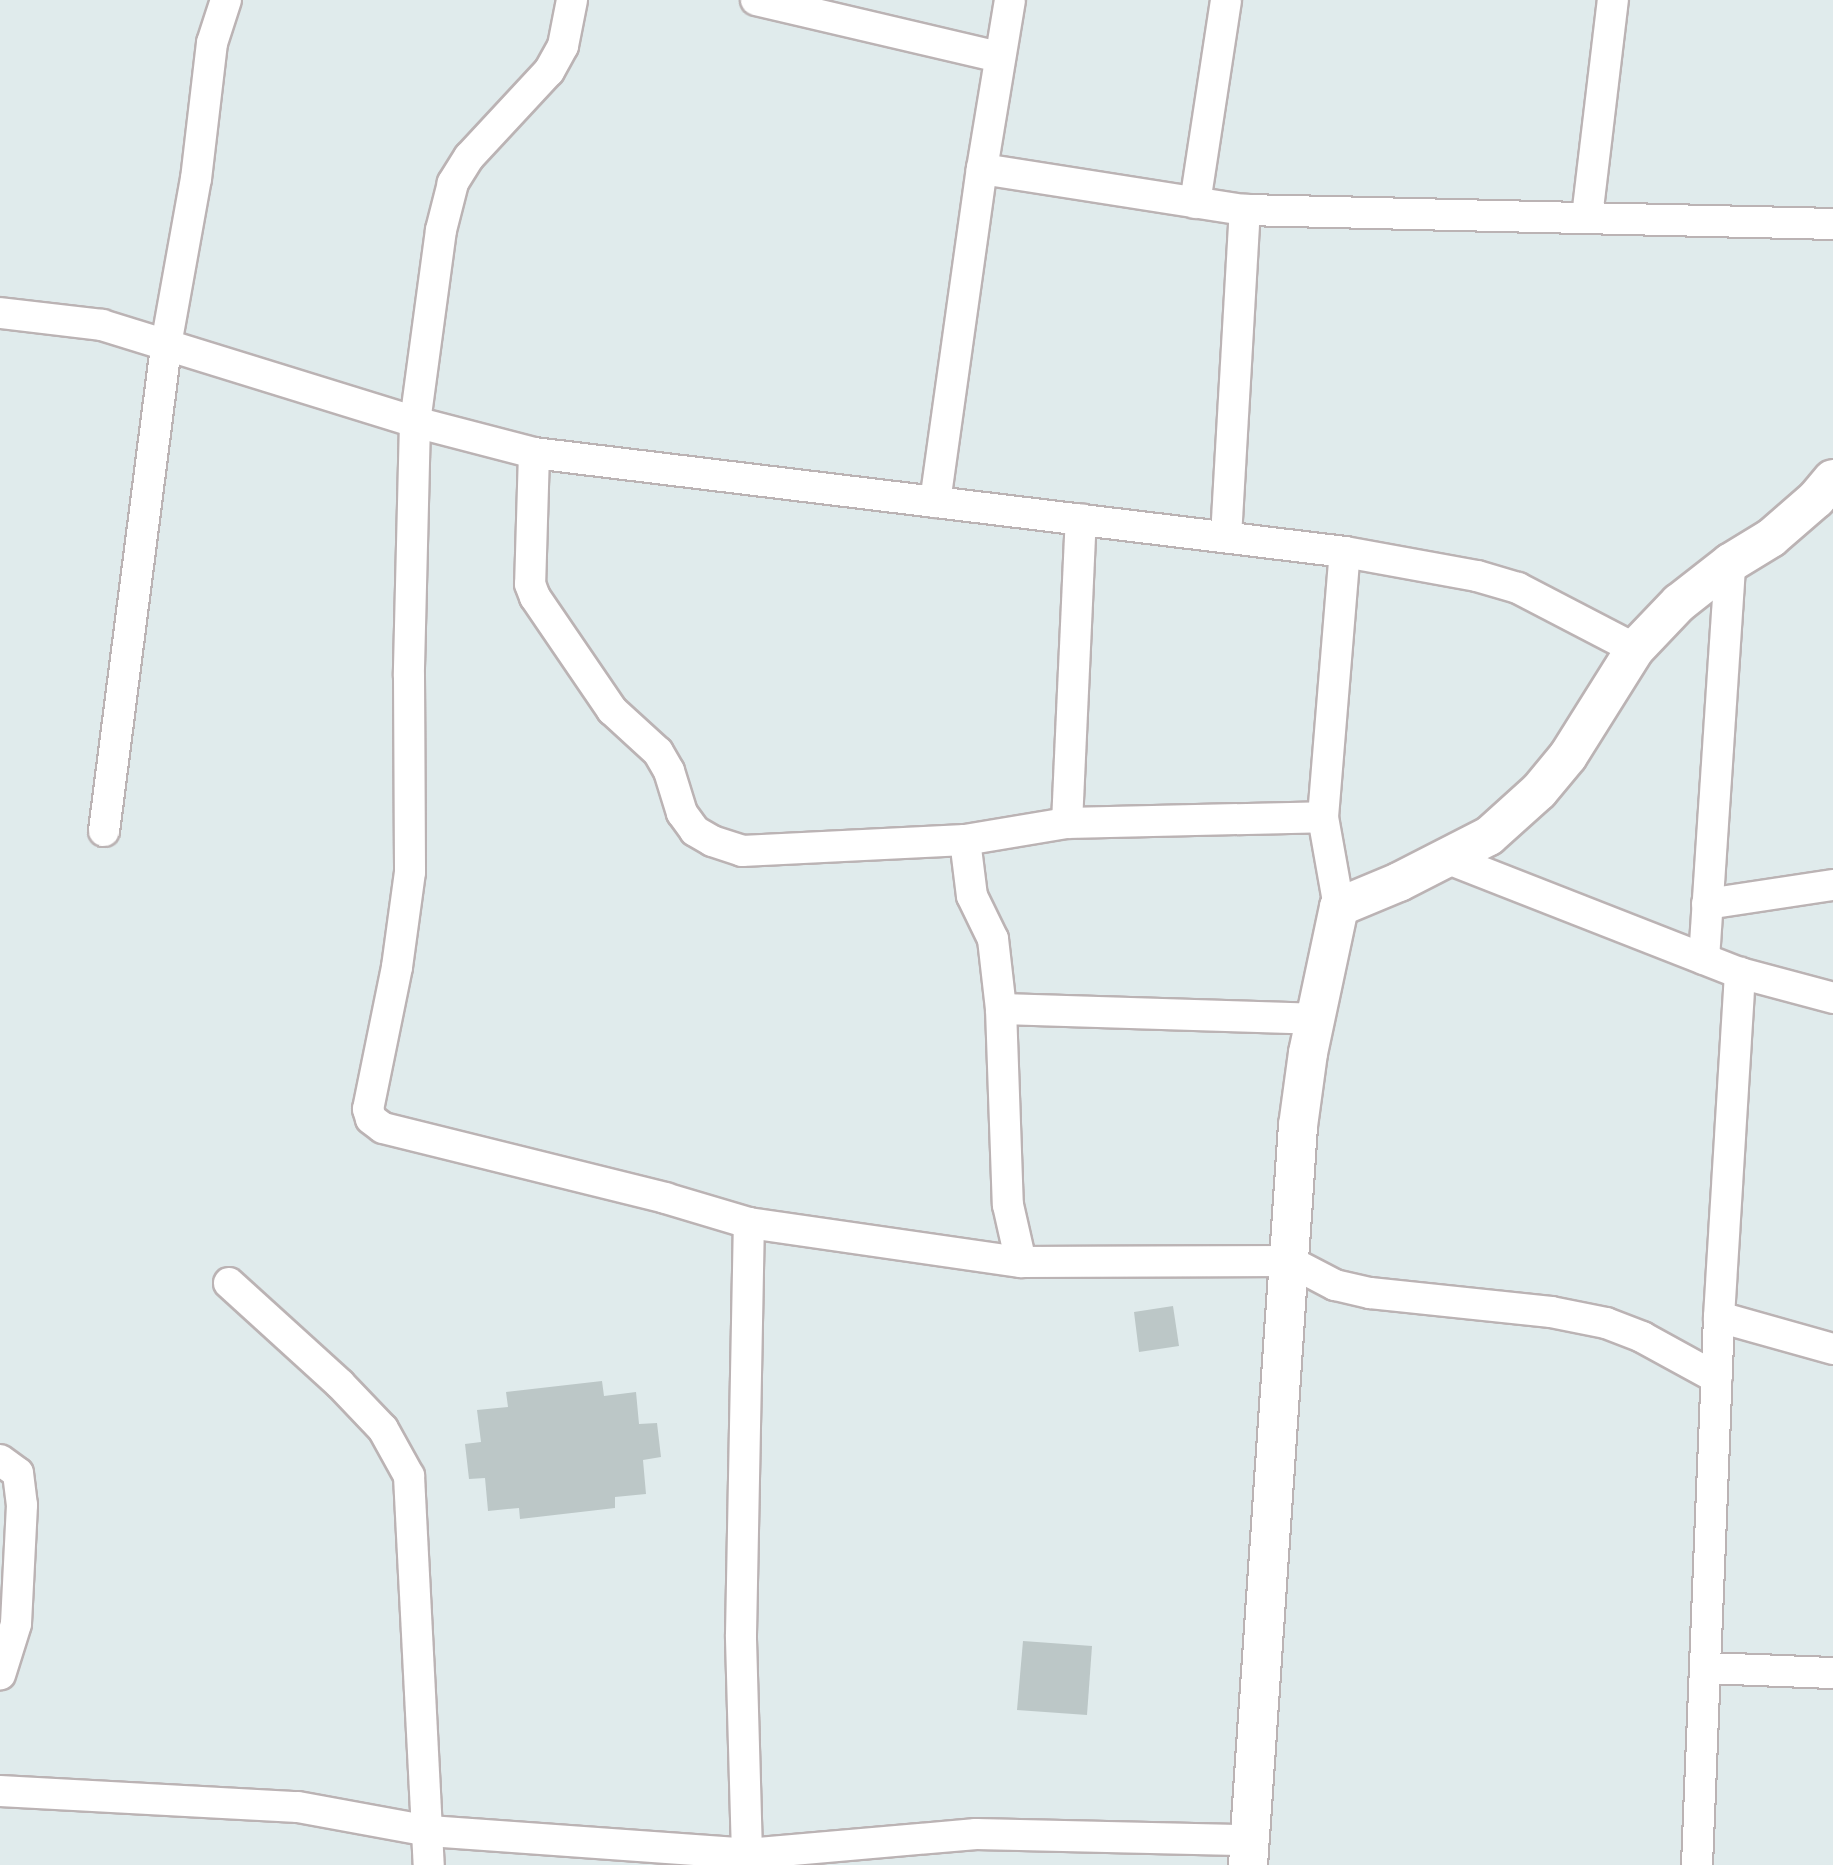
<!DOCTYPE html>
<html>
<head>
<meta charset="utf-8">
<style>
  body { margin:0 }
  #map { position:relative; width:1833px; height:1865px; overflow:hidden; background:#e0ebec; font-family:"PT Sans",sans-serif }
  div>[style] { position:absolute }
  .building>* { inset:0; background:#bcc7c7 }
  .roads { filter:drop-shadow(2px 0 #bbb3b4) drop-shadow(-2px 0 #bbb3b4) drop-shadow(0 2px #bbb3b4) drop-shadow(0 -2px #bbb3b4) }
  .minor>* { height:30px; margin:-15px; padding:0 15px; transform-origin:15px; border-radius:15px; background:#fff }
  .tertiary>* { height:38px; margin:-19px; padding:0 19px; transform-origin:19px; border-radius:19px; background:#fff }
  span { translate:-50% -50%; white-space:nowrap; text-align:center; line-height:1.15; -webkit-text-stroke:8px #fff; paint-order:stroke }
</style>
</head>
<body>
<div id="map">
  <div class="building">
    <div style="clip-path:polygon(1173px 1306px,1179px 1346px,1139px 1352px,1134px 1312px)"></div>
    <div style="clip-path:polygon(602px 1381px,604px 1396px,636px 1392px,639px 1424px,657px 1423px,661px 1457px,643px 1460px,646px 1494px,615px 1497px,615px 1508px,520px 1519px,519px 1508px,488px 1511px,485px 1478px,469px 1479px,465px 1444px,481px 1442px,477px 1410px,508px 1407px,506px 1392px)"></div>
    <div style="clip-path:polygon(1023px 1641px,1092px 1646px,1087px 1715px,1017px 1710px)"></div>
  </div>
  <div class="roads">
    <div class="minor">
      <div style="left:572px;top:0;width:47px;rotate:101.1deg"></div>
      <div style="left:563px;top:46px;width:29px;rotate:119deg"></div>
      <div style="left:549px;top:71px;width:117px;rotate:132.9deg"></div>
      <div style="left:469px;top:157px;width:31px;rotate:122deg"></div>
      <div style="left:453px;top:183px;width:49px;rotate:104.3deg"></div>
      <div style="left:441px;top:230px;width:194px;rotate:97.7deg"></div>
      <div style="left:415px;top:422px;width:254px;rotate:91.4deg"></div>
      <div style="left:409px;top:676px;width:196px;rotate:89.7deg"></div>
      <div style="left:410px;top:872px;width:96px;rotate:97.8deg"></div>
      <div style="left:397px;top:967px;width:145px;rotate:101.5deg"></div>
      <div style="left:368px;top:1109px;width:10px;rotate:73deg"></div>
      <div style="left:371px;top:1119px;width:15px;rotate:37deg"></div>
      <div style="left:383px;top:1128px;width:291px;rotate:13.9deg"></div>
      <div style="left:665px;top:1198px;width:88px;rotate:16.6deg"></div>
      <div style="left:749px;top:1223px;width:275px;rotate:8.2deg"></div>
      <div style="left:1021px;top:1262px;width:268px;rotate:-0.2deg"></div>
      <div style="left:1289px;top:1261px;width:52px;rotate:27.6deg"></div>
      <div style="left:1335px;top:1285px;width:36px;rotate:13deg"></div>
      <div style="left:1370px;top:1293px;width:182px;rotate:6deg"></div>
      <div style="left:1551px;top:1312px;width:56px;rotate:11.3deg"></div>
      <div style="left:1606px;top:1323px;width:39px;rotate:21deg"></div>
      <div style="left:1642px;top:1337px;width:85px;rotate:28.7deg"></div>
      <div style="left:756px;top:0;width:250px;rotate:13.2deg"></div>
      <div style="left:982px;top:169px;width:266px;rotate:8.9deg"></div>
      <div style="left:1245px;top:210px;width:588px;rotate:1.36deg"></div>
      <div style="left:1195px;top:203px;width:205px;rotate:-81.3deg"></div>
      <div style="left:1587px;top:217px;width:219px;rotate:-83.2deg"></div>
      <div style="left:0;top:313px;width:103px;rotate:6.7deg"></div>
      <div style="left:102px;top:325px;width:328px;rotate:17.2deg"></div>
      <div style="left:415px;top:422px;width:123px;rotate:14.6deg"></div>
      <div style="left:534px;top:453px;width:817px;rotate:6.96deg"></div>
      <div style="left:1345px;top:552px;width:134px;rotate:10.3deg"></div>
      <div style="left:1477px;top:576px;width:43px;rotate:16.3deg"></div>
      <div style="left:1518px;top:588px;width:132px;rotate:27.5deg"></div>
      <div style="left:534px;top:453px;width:131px;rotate:91.7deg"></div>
      <div style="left:530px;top:584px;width:14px;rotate:69deg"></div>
      <div style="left:535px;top:597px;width:137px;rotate:55.7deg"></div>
      <div style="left:612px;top:710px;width:62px;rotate:42.4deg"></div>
      <div style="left:658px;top:752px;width:22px;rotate:60deg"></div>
      <div style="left:669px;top:771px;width:44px;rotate:72.8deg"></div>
      <div style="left:682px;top:813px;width:22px;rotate:54deg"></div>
      <div style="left:695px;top:831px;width:20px;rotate:30deg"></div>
      <div style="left:712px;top:841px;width:32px;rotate:18deg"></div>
      <div style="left:742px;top:851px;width:223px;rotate:-2.8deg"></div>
      <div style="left:965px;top:840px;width:103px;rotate:-9.5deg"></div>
      <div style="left:1067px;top:823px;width:256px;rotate:-1.3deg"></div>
      <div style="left:935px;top:502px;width:336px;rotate:-82deg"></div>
      <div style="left:982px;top:169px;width:171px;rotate:-80.6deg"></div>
      <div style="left:1226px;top:537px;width:328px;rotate:-86.7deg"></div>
      <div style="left:1067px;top:823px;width:304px;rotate:-87.4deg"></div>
      <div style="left:104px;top:831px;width:490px;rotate:-82.7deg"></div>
      <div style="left:166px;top:345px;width:169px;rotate:-79.8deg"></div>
      <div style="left:196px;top:179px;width:137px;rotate:-83.3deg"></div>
      <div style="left:212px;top:43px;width:45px;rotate:-72deg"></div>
      <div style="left:965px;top:840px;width:56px;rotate:82.9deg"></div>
      <div style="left:972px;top:896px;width:48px;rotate:64deg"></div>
      <div style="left:993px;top:939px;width:70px;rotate:83.5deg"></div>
      <div style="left:1001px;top:1009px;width:196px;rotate:88deg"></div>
      <div style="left:1008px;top:1205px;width:58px;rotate:77.2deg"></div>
      <div style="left:1446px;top:858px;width:316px;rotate:21.4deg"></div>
      <div style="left:1740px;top:973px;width:96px;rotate:15deg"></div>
      <div style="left:1707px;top:904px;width:127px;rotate:-8.6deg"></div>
      <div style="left:1339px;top:907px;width:91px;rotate:-100.1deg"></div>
      <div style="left:1323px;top:817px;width:266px;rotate:-85.3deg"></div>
      <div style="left:1704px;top:959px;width:397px;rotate:-86.2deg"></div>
      <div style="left:1001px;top:1009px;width:314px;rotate:1.8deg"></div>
      <div style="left:229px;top:1283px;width:150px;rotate:42.3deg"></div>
      <div style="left:340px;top:1384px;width:62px;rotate:46.3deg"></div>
      <div style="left:383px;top:1429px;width:54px;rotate:61deg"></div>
      <div style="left:409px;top:1476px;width:390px;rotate:87.1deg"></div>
      <div style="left:1719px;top:1317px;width:118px;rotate:15.7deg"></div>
      <div style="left:0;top:1460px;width:22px;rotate:36deg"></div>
      <div style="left:18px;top:1473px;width:32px;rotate:83deg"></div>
      <div style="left:22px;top:1505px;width:119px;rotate:92.9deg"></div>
      <div style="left:16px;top:1624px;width:53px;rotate:107.4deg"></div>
      <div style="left:1707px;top:1668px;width:126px;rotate:2.3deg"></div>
      <div style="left:0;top:1791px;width:298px;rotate:3.1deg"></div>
      <div style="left:298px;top:1807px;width:133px;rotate:10.4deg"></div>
      <div style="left:429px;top:1831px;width:319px;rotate:4.1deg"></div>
      <div style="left:747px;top:1854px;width:230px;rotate:-5deg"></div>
      <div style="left:976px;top:1834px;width:273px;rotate:1.3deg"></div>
      <div style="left:747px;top:1854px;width:219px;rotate:-91.6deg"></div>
      <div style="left:741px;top:1635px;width:412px;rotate:-88.9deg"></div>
      <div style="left:1697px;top:1865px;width:548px;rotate:-87.7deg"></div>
      <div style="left:1719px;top:1317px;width:345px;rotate:-86.5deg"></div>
    </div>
    <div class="tertiary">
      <div style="left:1248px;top:1865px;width:741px;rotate:-86.13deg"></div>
      <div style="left:1298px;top:1126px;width:74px;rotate:-82.2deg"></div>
      <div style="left:1308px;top:1053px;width:149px;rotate:-78deg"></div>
      <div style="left:1339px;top:907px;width:65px;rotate:-22.6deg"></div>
      <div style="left:1399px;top:882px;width:101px;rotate:-27.1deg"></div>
      <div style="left:1489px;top:836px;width:67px;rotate:-42deg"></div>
      <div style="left:1539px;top:791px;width:45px;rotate:-50.4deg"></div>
      <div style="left:1568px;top:756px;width:126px;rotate:-57.9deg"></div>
      <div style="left:1635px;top:649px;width:64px;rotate:-46.3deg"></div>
      <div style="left:1679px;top:603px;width:65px;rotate:-38.1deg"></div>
      <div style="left:1730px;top:563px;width:48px;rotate:-31.4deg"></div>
      <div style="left:1771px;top:538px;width:60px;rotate:-40.9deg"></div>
      <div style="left:1816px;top:499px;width:26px;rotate:-50deg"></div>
    </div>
  </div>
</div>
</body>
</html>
